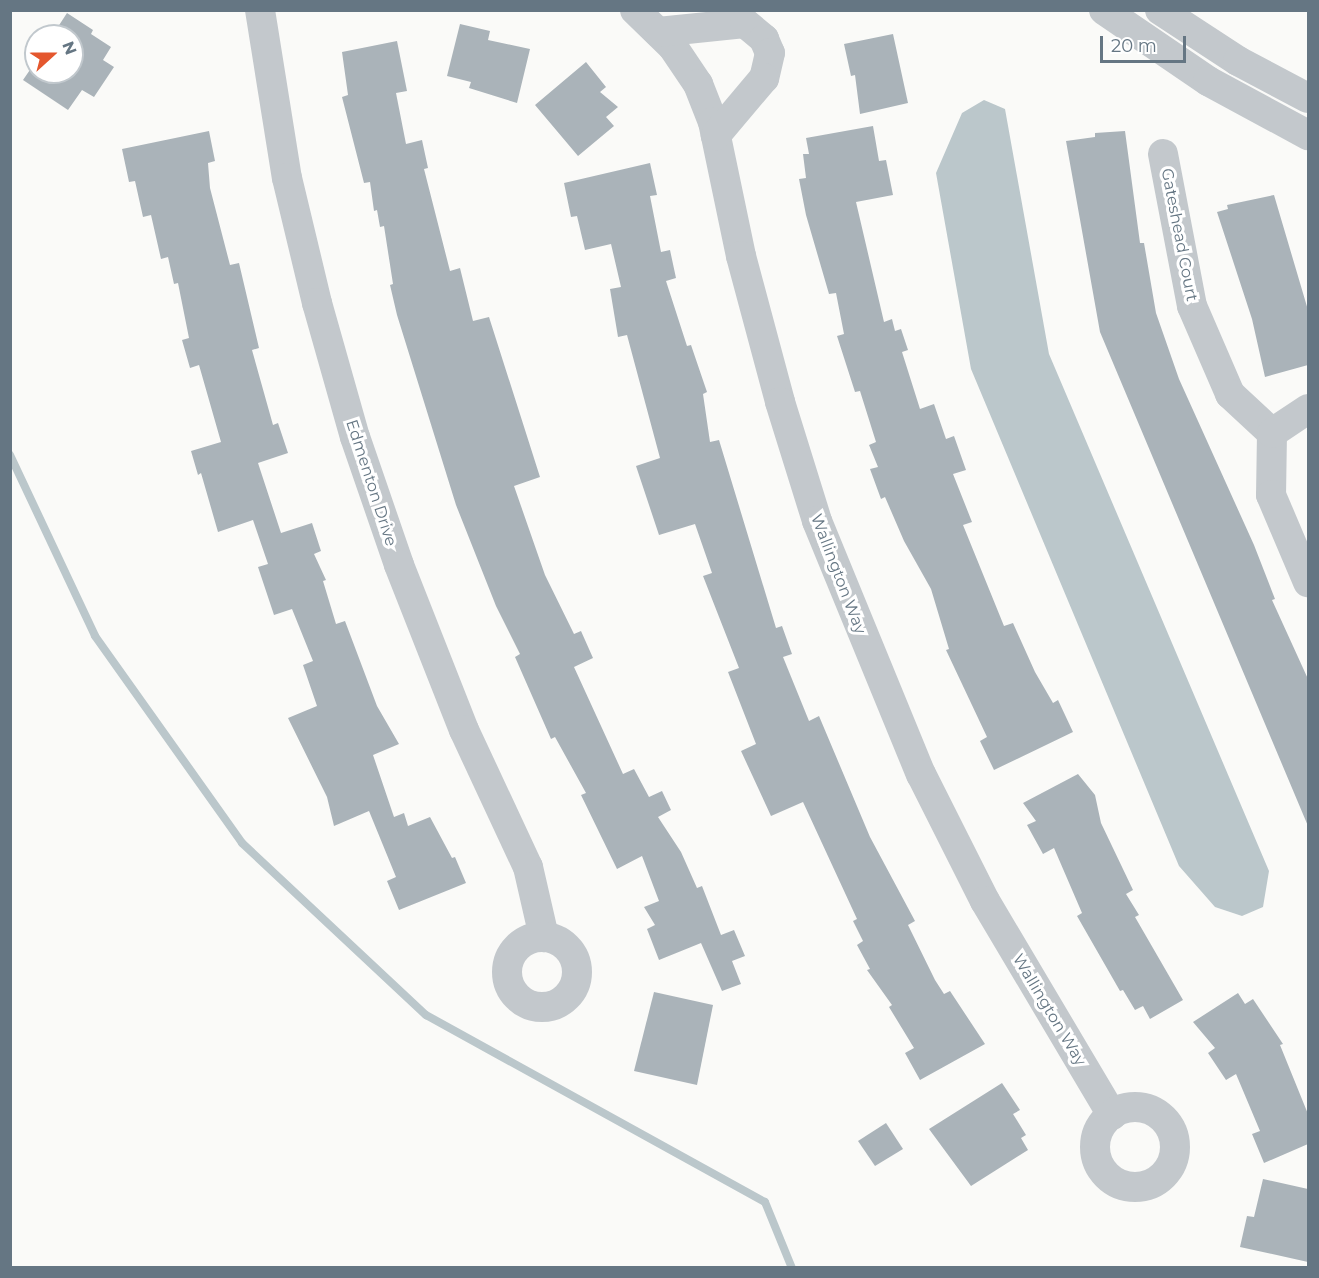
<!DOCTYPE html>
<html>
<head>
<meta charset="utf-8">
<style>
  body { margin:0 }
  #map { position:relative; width:1319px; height:1278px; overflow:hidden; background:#fafaf8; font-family:Montserrat,sans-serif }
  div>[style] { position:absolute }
  .water>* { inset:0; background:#bbc7cb }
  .stream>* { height:8px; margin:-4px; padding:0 4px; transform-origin:4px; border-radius:4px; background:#bbc7cb }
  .building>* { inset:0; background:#aab3b9 }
  .street>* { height:30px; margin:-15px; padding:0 15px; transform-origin:15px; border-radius:15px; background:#c3c8cc }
  .street>.ring { margin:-15px; padding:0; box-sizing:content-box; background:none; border:30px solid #c3c8cc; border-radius:50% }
  span { translate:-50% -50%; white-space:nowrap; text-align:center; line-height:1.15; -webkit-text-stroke:6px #fff; paint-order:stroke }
  .street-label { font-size:16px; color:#657683 }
  .frame { position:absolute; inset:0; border:12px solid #657683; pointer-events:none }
  .north { position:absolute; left:24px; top:24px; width:60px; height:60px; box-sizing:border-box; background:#fff; border:2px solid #c1c8cd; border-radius:50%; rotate:69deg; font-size:16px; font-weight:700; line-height:24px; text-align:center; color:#657683 }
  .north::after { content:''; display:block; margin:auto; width:21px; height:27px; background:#e4572e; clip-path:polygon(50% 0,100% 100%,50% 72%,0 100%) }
  .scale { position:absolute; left:1100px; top:36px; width:86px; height:27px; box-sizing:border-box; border:3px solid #657683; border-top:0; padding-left:8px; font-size:18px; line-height:21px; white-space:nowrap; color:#657683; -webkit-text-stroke:4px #fff; paint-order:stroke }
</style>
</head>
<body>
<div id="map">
  <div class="water">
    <div style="clip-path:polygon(984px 100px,1005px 109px,1049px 354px,1269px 871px,1263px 907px,1242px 916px,1215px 907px,1179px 866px,971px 369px,936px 173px,962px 113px)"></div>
  </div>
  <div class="stream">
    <div style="left:10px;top:455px;width:200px;rotate:64.8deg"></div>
    <div style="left:95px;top:636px;width:254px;rotate:54.6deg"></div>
    <div style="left:242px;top:843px;width:252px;rotate:43.1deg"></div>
    <div style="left:426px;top:1015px;width:387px;rotate:28.9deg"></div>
    <div style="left:765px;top:1202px;width:71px;rotate:67.8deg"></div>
  </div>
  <div class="building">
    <div style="clip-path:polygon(67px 13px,93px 30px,91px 34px,111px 47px,103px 60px,114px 67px,94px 97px,82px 90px,68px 110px,23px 80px,36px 61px,36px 72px,72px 72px,72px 36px,52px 36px)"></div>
    <div style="clip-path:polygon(460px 24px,490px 31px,488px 40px,530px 49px,517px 103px,469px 88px,471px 82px,447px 76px)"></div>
    <div style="clip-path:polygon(893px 34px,908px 103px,860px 114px,855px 75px,851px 76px,844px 44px)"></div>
    <div style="clip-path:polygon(397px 41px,407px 91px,396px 93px,406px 144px,422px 140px,428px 168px,424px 169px,450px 271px,460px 268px,473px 321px,489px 317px,540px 477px,514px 486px,545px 575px,574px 634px,581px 631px,593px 658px,574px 667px,623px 774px,634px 769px,649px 797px,662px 791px,671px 810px,658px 817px,681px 852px,697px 888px,702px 886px,721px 935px,734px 930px,745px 956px,732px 961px,741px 984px,722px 991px,701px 943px,659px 960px,647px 929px,655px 925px,644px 907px,659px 901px,642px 856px,617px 869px,581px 795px,586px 793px,555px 737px,551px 739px,515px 657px,520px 654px,496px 606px,456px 505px,397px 315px,390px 285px,393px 284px,384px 226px,380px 227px,377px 210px,374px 211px,370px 182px,364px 183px,342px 97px,348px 95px,342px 52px)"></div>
    <div style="clip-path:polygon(586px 62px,606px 87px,600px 92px,618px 107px,606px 117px,614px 126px,578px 156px,535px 105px)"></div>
    <div style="clip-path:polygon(873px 126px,879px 161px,886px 160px,893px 195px,856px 202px,884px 322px,892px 319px,895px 331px,901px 329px,908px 350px,902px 352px,920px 409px,934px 404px,946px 439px,954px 436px,966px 470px,953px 474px,972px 522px,963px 525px,1004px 626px,1013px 623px,1035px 672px,1053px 703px,1058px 700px,1073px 732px,994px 770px,980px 741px,987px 737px,946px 650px,949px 649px,931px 589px,904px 541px,885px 497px,881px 499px,870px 469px,878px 467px,869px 445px,876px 442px,860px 391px,855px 392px,837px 336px,844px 334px,836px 293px,829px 294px,806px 215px,799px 179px,806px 178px,803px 154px,809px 154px,806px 138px)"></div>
    <div style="clip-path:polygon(209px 131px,215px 161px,208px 163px,210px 188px,230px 265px,239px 263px,259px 348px,252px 350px,273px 425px,278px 423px,288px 453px,258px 463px,281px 533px,312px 523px,321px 551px,314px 554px,326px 580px,323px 581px,336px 624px,345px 621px,377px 706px,399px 744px,373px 755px,394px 817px,404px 813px,408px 826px,430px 817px,452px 858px,455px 857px,466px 883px,399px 910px,387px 881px,396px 877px,369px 811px,334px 826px,327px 797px,288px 718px,317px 706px,303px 665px,313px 661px,292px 609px,274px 615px,258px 567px,268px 564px,253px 520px,218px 532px,201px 473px,198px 475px,191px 451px,221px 442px,199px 365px,190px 368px,182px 340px,189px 338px,178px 283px,174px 284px,168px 257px,161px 259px,151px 215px,143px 217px,135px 181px,129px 182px,122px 149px)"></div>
    <div style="clip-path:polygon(1125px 131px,1140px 243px,1144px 243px,1156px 313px,1179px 379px,1254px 545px,1275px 599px,1272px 600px,1308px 679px,1308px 826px,1100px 332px,1066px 141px,1095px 137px,1095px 133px)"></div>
    <div style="clip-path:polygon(650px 163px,657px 195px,650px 196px,661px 252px,670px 250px,676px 278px,666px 281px,687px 346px,691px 345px,707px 392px,703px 394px,710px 442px,719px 440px,776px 628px,782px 626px,792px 654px,783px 657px,809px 721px,819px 716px,870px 837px,915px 921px,908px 925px,935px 980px,944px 994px,950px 991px,985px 1044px,920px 1080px,905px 1053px,914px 1048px,889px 1007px,892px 1005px,867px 970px,870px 969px,857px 945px,863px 941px,853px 921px,857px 919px,803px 802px,771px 816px,741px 751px,756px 744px,728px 672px,739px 668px,703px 576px,712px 573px,695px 524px,659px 535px,636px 466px,660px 458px,627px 335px,618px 337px,610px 289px,621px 287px,611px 244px,585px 250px,577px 216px,571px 217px,564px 183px)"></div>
    <div style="clip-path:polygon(1274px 195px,1308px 310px,1308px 365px,1265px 377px,1252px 319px,1217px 212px,1228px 209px,1227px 205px)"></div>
    <div style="clip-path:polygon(1078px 774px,1095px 795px,1101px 823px,1133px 890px,1126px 894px,1139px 915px,1135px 917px,1183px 1000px,1150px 1019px,1143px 1006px,1135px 1010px,1123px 990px,1120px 991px,1077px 916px,1082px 913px,1054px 848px,1043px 854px,1027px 825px,1036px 821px,1023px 803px)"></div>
    <div style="clip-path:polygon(654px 992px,713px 1005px,697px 1085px,634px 1071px)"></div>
    <div style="clip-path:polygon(1238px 993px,1245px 1004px,1253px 999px,1283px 1044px,1280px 1045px,1308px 1114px,1308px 1144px,1264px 1163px,1252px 1134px,1260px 1131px,1236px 1074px,1226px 1080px,1208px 1053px,1215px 1048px,1193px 1022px)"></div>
    <div style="clip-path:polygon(1002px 1083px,1020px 1110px,1013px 1114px,1026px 1135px,1021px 1138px,1028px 1150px,971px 1186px,929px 1129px)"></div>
    <div style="clip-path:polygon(886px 1123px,903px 1149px,875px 1166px,858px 1141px)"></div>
    <div style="clip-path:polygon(1263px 1179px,1308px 1189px,1308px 1262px,1240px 1247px,1247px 1216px,1254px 1217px)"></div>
  </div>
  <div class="street">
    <div style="left:260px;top:10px;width:170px;rotate:80.9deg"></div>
    <div style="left:287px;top:178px;width:129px;rotate:76.5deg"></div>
    <div style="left:317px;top:303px;width:139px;rotate:74.2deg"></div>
    <div style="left:355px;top:437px;width:135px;rotate:71deg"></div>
    <div style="left:399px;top:565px;width:177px;rotate:68.5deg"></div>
    <div style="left:464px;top:730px;width:151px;rotate:65deg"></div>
    <div style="left:528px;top:867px;width:72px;rotate:77.1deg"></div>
    <div style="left:635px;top:10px;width:53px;rotate:44.2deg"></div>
    <div style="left:673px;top:47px;width:45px;rotate:56deg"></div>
    <div style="left:698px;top:84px;width:41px;rotate:68.5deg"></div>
    <div style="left:713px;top:122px;width:137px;rotate:78.2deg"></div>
    <div style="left:741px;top:256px;width:151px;rotate:75deg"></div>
    <div style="left:780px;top:402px;width:125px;rotate:72.7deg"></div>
    <div style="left:817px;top:521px;width:274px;rotate:67.7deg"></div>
    <div style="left:921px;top:774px;width:142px;rotate:63.3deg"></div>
    <div style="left:985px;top:901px;width:249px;rotate:59.3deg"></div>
    <div style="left:1104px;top:10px;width:126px;rotate:34.3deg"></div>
    <div style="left:1208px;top:81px;width:114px;rotate:28.4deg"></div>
    <div style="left:1160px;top:10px;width:93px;rotate:33.2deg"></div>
    <div style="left:1238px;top:61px;width:79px;rotate:27.9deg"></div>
    <div style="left:658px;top:32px;width:87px;rotate:-5.9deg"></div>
    <div style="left:745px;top:23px;width:25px;rotate:40deg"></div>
    <div style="left:764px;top:39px;width:15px;rotate:67deg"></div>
    <div style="left:770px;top:53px;width:26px;rotate:103deg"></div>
    <div style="left:764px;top:78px;width:75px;rotate:130.1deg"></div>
    <div style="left:1163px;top:154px;width:155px;rotate:79.2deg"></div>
    <div style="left:1192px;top:306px;width:96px;rotate:66.6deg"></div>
    <div style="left:1230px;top:394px;width:57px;rotate:42.9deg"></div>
    <div style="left:1272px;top:433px;width:62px;rotate:90.9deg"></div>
    <div style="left:1271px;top:495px;width:95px;rotate:67deg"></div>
    <div style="left:1272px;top:433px;width:43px;rotate:-33.7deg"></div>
    <div class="ring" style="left:507px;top:937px;width:40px;height:40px"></div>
    <div class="ring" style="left:1095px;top:1107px;width:50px;height:50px"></div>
  </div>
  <div class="street-label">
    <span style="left:1179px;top:235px;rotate:79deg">Gateshead Court</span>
    <span style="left:371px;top:483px;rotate:72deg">Edmenton Drive</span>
    <span style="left:838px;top:574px;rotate:69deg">Wallington Way</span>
    <span style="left:1049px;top:1010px;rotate:59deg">Wallington Way</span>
  </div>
  <div class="frame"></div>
  <div class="north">N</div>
  <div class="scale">20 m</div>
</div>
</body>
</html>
